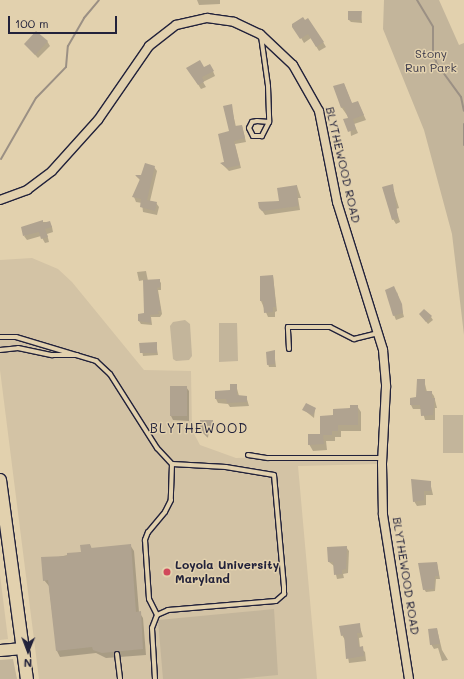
<!DOCTYPE html>
<html>
<head>
<meta charset="utf-8">
<style>
  body { margin:0 }
  #map { position:relative; width:464px; height:679px; overflow:hidden; background:#e2d1ae; font-family:Mali,sans-serif }
  div>[style] { position:absolute }
  .built>* { inset:0; background:#d3c3a5 }
  .green>* { inset:0; background:#c3b59b }
  .shadow>* { inset:0; background:#0003 }
  .stream>* { height:2px; margin:-1px; padding:0 1px; transform-origin:1px; border-radius:1px; background:#9b9084 }
  .building>* { inset:0; background:#b0a390 }
  .roads { filter:drop-shadow(1px 0 #22223b) drop-shadow(-1px 0 #22223b) drop-shadow(0 1px #22223b) drop-shadow(0 -1px #22223b) }
  .lane>* { height:4px; margin:-2px; padding:0 2px; transform-origin:2px; border-radius:2px; background:#e2d1ae }
  .street>* { height:8px; margin:-4px; padding:0 4px; transform-origin:4px; border-radius:4px; background:#e2d1ae }
  .secondary>* { height:11px; margin:-5.5px; padding:0 5.5px; transform-origin:5.5px; border-radius:5.5px; background:#e2d1ae }
  .primary>* { height:12px; margin:-6px; padding:0 6px; transform-origin:6px; border-radius:6px; background:#e2d1ae }
  .dots>* { width:11px; height:11px; translate:-50% -50%; box-sizing:border-box; border:2px solid #e2d1ae; border-radius:50% }
  span { translate:-50% -50%; white-space:nowrap; text-align:center; line-height:1.15; -webkit-text-stroke:3px #e2d1ae; paint-order:stroke }
  .park-label { font-size:12px; color:#423f4e }
  .street-label { font-size:12px; color:#22223b }
  .poi-label { font-size:12px; color:#22223b; font-weight:700 }
  .left { translate:0 -50%; text-align:left }
  .neighbourhood-label { font-size:13px; color:#22223b; letter-spacing:1px }
  .north { position:absolute; left:8px; top:631px; width:40px; height:40px; -webkit-text-stroke:3px #e2d1ae; paint-order:stroke; rotate:181deg; font-size:11px; font-weight:700; line-height:16px; text-align:center; color:#22223b }
  .north::after { content:''; display:block; margin:auto; width:14px; height:18px; background:#22223b; clip-path:polygon(50% 0,100% 100%,50% 72%,0 100%) }
  .scale { position:absolute; left:8px; top:16px; width:109px; height:18px; box-sizing:border-box; border:2px solid #22223b; border-top:0; padding-left:5px; font-size:12px; line-height:14px; white-space:nowrap; color:#22223b; -webkit-text-stroke:3px #e2d1ae; paint-order:stroke }
</style>
</head>
<body>
<div id="map">
  <div class="built">
    <div style="clip-path:polygon(32px 258px,58px 269px,72px 282px,144px 370px,191px 371px,192px 430px,200px 445px,236px 458px,379px 454px,378px 464px,298px 466px,317px 679px,39px 679px,0 370px,0 260px)"></div>
    <div style="clip-path:polygon(0 575px,8px 639px,0 640px)"></div>
  </div>
  <div class="green">
    <div style="clip-path:polygon(384px 0,439px 0,459px 45px,464px 43px,464px 335px,452px 234px,424px 130px,383px 29px)"></div>
    <div style="clip-path:polygon(185px 320px,190px 324px,192px 356px,189px 360px,176px 361px,173px 359px,170px 326px,173px 322px)"></div>
    <div style="clip-path:polygon(219px 323px,237px 323px,238px 361px,219px 362px)"></div>
    <div style="clip-path:polygon(443px 415px,463px 415px,463px 453px,443px 453px)"></div>
    <div style="clip-path:polygon(274px 609px,278px 675px,237px 679px,163px 679px,158px 620px)"></div>
    <div style="clip-path:polygon(13px 659px,17px 679px,0 679px,0 660px)"></div>
  </div>
  <div class="shadow">
    <div style="clip-path:polygon(220px 0,220px 4px,199px 5px,197px 0)"></div>
    <div style="clip-path:polygon(361px 12px,362px 23px,351px 22px,349px 20px)"></div>
    <div style="clip-path:polygon(293px 24px,323px 42px,326px 47px,319px 51px,311px 38px,304px 43px)"></div>
    <div style="clip-path:polygon(47px 41px,50px 46px,38px 58px,25px 44px)"></div>
    <div style="clip-path:polygon(203px 68px,212px 69px,215px 76px,203px 82px,206px 87px,201px 89px,190px 72px)"></div>
    <div style="clip-path:polygon(344px 84px,352px 104px,360px 107px,366px 120px,354px 124px,358px 133px,351px 136px,349px 118px,342px 108px)"></div>
    <div style="clip-path:polygon(231px 105px,236px 127px,242px 126px,246px 142px,235px 144px,241px 168px,229px 171px,221px 163px,225px 162px,231px 132px)"></div>
    <div style="clip-path:polygon(154px 167px,157px 171px,150px 201px,156px 203px,159px 207px,157px 215px,143px 212px,142px 203px,136px 202px,134px 197px,141px 181px,136px 176px,142px 176px)"></div>
    <div style="clip-path:polygon(392px 185px,399px 208px,396px 209px,400px 222px,396px 224px,393px 219px)"></div>
    <div style="clip-path:polygon(297px 186px,301px 198px,298px 198px,300px 210px,265px 215px,263px 212px,260px 208px,280px 202px)"></div>
    <div style="clip-path:polygon(39px 222px,49px 222px,52px 227px,53px 232px,47px 234px,49px 242px,45px 243px,41px 236px,27px 240px,24px 236px)"></div>
    <div style="clip-path:polygon(146px 271px,148px 281px,159px 280px,161px 283px,161px 290px,158px 290px,162px 314px,160px 317px,151px 317px,152px 325px,141px 324px,139px 321px,145px 314px,144px 280px,139px 281px,137px 272px)"></div>
    <div style="clip-path:polygon(273px 276px,277px 311px,275px 312px,275px 317px,268px 317px,261px 301px)"></div>
    <div style="clip-path:polygon(397px 292px,404px 317px,396px 320px,394px 315px)"></div>
    <div style="clip-path:polygon(420px 314px,431px 317px,433px 320px,428px 324px)"></div>
    <div style="clip-path:polygon(156px 343px,158px 355px,143px 356px,141px 344px)"></div>
    <div style="clip-path:polygon(274px 351px,276px 367px,269px 367px,268px 364px)"></div>
    <div style="clip-path:polygon(424px 380px,427px 392px,431px 392px,434px 396px,437px 408px,435px 408px,435px 420px,425px 420px,422px 409px,413px 409px,411px 405px,417px 398px)"></div>
    <div style="clip-path:polygon(236px 385px,239px 396px,246px 396px,249px 406px,230px 407px,228px 404px,218px 403px,216px 399px,232px 391px)"></div>
    <div style="clip-path:polygon(186px 387px,189px 391px,189px 421px,173px 420px,171px 416px)"></div>
    <div style="clip-path:polygon(357px 406px,361px 412px,361px 431px,341px 431px,341px 437px,335px 437px,335px 441px,326px 441px,327px 450px,313px 451px,309px 444px,321px 435px,334px 416px)"></div>
    <div style="clip-path:polygon(315px 409px,314px 418px,304px 410px)"></div>
    <div style="clip-path:polygon(212px 421px,214px 429px,209px 429px,208px 438px,201px 430px)"></div>
    <div style="clip-path:polygon(430px 482px,433px 495px,426px 495px,426px 505px,417px 506px,414px 501px)"></div>
    <div style="clip-path:polygon(90px 545px,92px 549px,130px 545px,134px 551px,139px 612px,143px 618px,146px 655px,106px 658px,96px 653px,60px 657px,57px 651px,49px 586px,44px 580px,49px 559px,82px 552px)"></div>
    <div style="clip-path:polygon(346px 547px,349px 551px,348px 573px,343px 574px,344px 578px,337px 579px,334px 566px,329px 562px)"></div>
    <div style="clip-path:polygon(437px 563px,440px 579px,436px 579px,435px 591px,426px 592px,424px 589px)"></div>
    <div style="clip-path:polygon(359px 624px,363px 637px,359px 638px,360px 648px,365px 652px,366px 661px,349px 663px,345px 640px,342px 635px)"></div>
    <div style="clip-path:polygon(437px 629px,442px 650px,448px 660px,442px 661px,438px 648px,434px 649px,431px 644px)"></div>
  </div>
  <div class="stream">
    <div style="left:417px;top:0;width:31px;rotate:59deg"></div>
    <div style="left:433px;top:27px;width:26px;rotate:90deg"></div>
    <div style="left:433px;top:53px;width:12px;rotate:70deg"></div>
    <div style="left:437px;top:64px;width:41px;rotate:54deg"></div>
    <div style="left:461px;top:97px;width:14px;rotate:78deg"></div>
    <div style="left:464px;top:124px;width:21px;rotate:90deg"></div>
    <div style="left:1px;top:159px;width:70px;rotate:-60.2deg"></div>
    <div style="left:36px;top:98px;width:43px;rotate:-45.9deg"></div>
    <div style="left:66px;top:67px;width:21px;rotate:-85deg"></div>
    <div style="left:68px;top:46px;width:32px;rotate:-60deg"></div>
    <div style="left:84px;top:18px;width:23px;rotate:-50deg"></div>
  </div>
  <div class="building">
    <div style="clip-path:polygon(348px 11px,362px 11px,361px 20px,348px 20px)"></div>
    <div style="clip-path:polygon(303px 17px,305px 20px,308px 18px,324px 42px,316px 47px,308px 34px,300px 39px,292px 27px,292px 24px)"></div>
    <div style="clip-path:polygon(36px 31px,48px 41px,35px 55px,24px 44px)"></div>
    <div style="clip-path:polygon(200px 60px,204px 67px,210px 64px,214px 71px,202px 77px,204px 82px,198px 85px,186px 68px)"></div>
    <div style="clip-path:polygon(344px 83px,352px 103px,358px 101px,364px 115px,353px 119px,356px 129px,348px 132px,343px 119px,348px 118px,344px 107px,341px 108px,333px 86px)"></div>
    <div style="clip-path:polygon(232px 104px,235px 126px,242px 125px,245px 138px,234px 141px,240px 165px,227px 168px,220px 163px,224px 162px,218px 134px,229px 131px,223px 106px)"></div>
    <div style="clip-path:polygon(145px 163px,155px 166px,147px 200px,157px 202px,155px 211px,140px 207px,141px 199px,132px 197px,140px 179px,135px 175px,141px 175px)"></div>
    <div style="clip-path:polygon(393px 184px,398px 218px,392px 220px,382px 187px)"></div>
    <div style="clip-path:polygon(297px 185px,298px 206px,262px 211px,259px 208px,258px 202px,279px 201px,277px 188px)"></div>
    <div style="clip-path:polygon(43px 220px,43px 223px,50px 221px,52px 227px,45px 229px,48px 237px,41px 239px,39px 232px,23px 236px,21px 227px)"></div>
    <div style="clip-path:polygon(273px 275px,276px 307px,273px 307px,273px 312px,264px 313px,263px 301px,260px 301px,260px 276px)"></div>
    <div style="clip-path:polygon(160px 279px,160px 287px,157px 288px,161px 311px,158px 311px,159px 314px,150px 315px,151px 323px,138px 321px,138px 314px,144px 313px,143px 280px)"></div>
    <div style="clip-path:polygon(394px 286px,402px 304px,403px 313px,393px 316px,385px 290px)"></div>
    <div style="clip-path:polygon(424px 309px,432px 316px,426px 322px,419px 314px)"></div>
    <div style="clip-path:polygon(157px 342px,157px 353px,140px 353px,139px 343px)"></div>
    <div style="clip-path:polygon(275px 350px,275px 364px,267px 365px,266px 352px)"></div>
    <div style="clip-path:polygon(417px 379px,425px 379px,425px 391px,432px 391px,432px 398px,435px 398px,433px 415px,421px 416px,420px 405px,410px 405px,410px 398px,416px 397px)"></div>
    <div style="clip-path:polygon(230px 384px,237px 384px,237px 395px,247px 396px,247px 402px,227px 403px,226px 399px,215px 399px,215px 391px,230px 390px)"></div>
    <div style="clip-path:polygon(170px 386px,187px 386px,187px 416px,170px 416px)"></div>
    <div style="clip-path:polygon(306px 403px,316px 408px,313px 415px,302px 410px)"></div>
    <div style="clip-path:polygon(350px 405px,358px 405px,358px 425px,338px 425px,338px 431px,332px 431px,332px 435px,323px 435px,324px 444px,308px 445px,308px 434px,320px 434px,320px 416px,333px 415px,333px 409px,350px 408px)"></div>
    <div style="clip-path:polygon(200px 420px,213px 420px,213px 427px,208px 427px,207px 437px,200px 430px)"></div>
    <div style="clip-path:polygon(411px 479px,431px 481px,431px 491px,424px 491px,424px 500px,413px 502px)"></div>
    <div style="clip-path:polygon(90px 544px,91px 548px,131px 544px,136px 612px,141px 611px,143px 649px,102px 653px,93px 650px,92px 647px,56px 651px,48px 580px,43px 581px,41px 557px,67px 556px,67px 553px,81px 552px,80px 545px)"></div>
    <div style="clip-path:polygon(347px 546px,346px 569px,342px 570px,342px 574px,334px 575px,333px 562px,328px 562px,327px 547px)"></div>
    <div style="clip-path:polygon(437px 562px,439px 576px,435px 576px,434px 589px,423px 590px,418px 563px)"></div>
    <div style="clip-path:polygon(360px 623px,361px 633px,357px 633px,359px 647px,363px 646px,364px 656px,346px 659px,344px 635px,341px 636px,339px 626px)"></div>
    <div style="clip-path:polygon(437px 628px,440px 644px,430px 645px,428px 629px)"></div>
  </div>
  <div class="roads">
    <div class="lane">
      <div style="left:261px;top:36px;width:50px;rotate:82deg"></div>
      <div style="left:268px;top:86px;width:36px;rotate:88deg"></div>
      <div style="left:257px;top:121px;width:12px;rotate:5deg"></div>
      <div style="left:269px;top:122px;width:16px;rotate:117deg"></div>
      <div style="left:262px;top:136px;width:9px;rotate:180deg"></div>
      <div style="left:253px;top:136px;width:9px;rotate:-117deg"></div>
      <div style="left:249px;top:128px;width:7px;rotate:-63deg"></div>
      <div style="left:252px;top:122px;width:5px;rotate:-11deg"></div>
      <div style="left:0;top:337px;width:16px"></div>
      <div style="left:16px;top:337px;width:84px;rotate:16.7deg"></div>
      <div style="left:96px;top:361px;width:19px;rotate:43deg"></div>
      <div style="left:110px;top:374px;width:88px;rotate:57.6deg"></div>
      <div style="left:157px;top:448px;width:22px;rotate:47deg"></div>
      <div style="left:172px;top:464px;width:36px;rotate:92deg"></div>
      <div style="left:171px;top:500px;width:13px;rotate:117deg"></div>
      <div style="left:165px;top:512px;width:26px;rotate:130deg"></div>
      <div style="left:148px;top:532px;width:9px;rotate:111deg"></div>
      <div style="left:145px;top:540px;width:59px;rotate:86.1deg"></div>
      <div style="left:149px;top:599px;width:18px;rotate:63deg"></div>
      <div style="left:289px;top:349px;width:22px;rotate:-93deg"></div>
      <div style="left:288px;top:327px;width:42px"></div>
      <div style="left:330px;top:327px;width:27px;rotate:27deg"></div>
      <div style="left:354px;top:339px;width:25px;rotate:-14deg"></div>
      <div style="left:0;top:350px;width:18px;rotate:-6deg"></div>
      <div style="left:18px;top:348px;width:35px;rotate:12deg"></div>
      <div style="left:52px;top:355px;width:25px"></div>
      <div style="left:248px;top:455px;width:20px;rotate:9deg"></div>
      <div style="left:268px;top:458px;width:114px"></div>
      <div style="left:117px;top:654px;width:25px;rotate:83deg"></div>
      <div style="left:155px;top:679px;width:51px;rotate:-93.4deg"></div>
      <div style="left:152px;top:628px;width:14px;rotate:-69deg"></div>
      <div style="left:157px;top:615px;width:12px;rotate:-24deg"></div>
      <div style="left:168px;top:610px;width:108px;rotate:-4.8deg"></div>
      <div style="left:276px;top:601px;width:11px;rotate:-41deg"></div>
      <div style="left:284px;top:594px;width:7px;rotate:-90deg"></div>
      <div style="left:284px;top:587px;width:112px;rotate:-95.1deg"></div>
      <div style="left:274px;top:475px;width:49px;rotate:-170.5deg"></div>
      <div style="left:226px;top:467px;width:54px;rotate:-176.8deg"></div>
    </div>
    <div class="street">
      <div style="left:0;top:200px;width:29px;rotate:-20deg"></div>
      <div style="left:27px;top:190px;width:31px;rotate:-37deg"></div>
      <div style="left:52px;top:171px;width:69px;rotate:-48deg"></div>
      <div style="left:98px;top:120px;width:90px;rotate:-55.4deg"></div>
      <div style="left:149px;top:46px;width:34px;rotate:-38deg"></div>
      <div style="left:176px;top:25px;width:32px;rotate:-13deg"></div>
      <div style="left:207px;top:18px;width:27px;rotate:8deg"></div>
      <div style="left:234px;top:22px;width:29px;rotate:25deg"></div>
      <div style="left:260px;top:34px;width:45px;rotate:43.2deg"></div>
      <div style="left:293px;top:65px;width:53px;rotate:60.5deg"></div>
      <div style="left:319px;top:111px;width:93px;rotate:78.8deg"></div>
      <div style="left:337px;top:202px;width:155px;rotate:72.7deg"></div>
      <div style="left:383px;top:350px;width:37px;rotate:85deg"></div>
      <div style="left:386px;top:387px;width:77px;rotate:93deg"></div>
      <div style="left:382px;top:464px;width:51px;rotate:88.9deg"></div>
      <div style="left:383px;top:515px;width:166px;rotate:81deg"></div>
    </div>
    <div class="secondary">
      <div style="left:0;top:650px;width:22px;rotate:-5deg"></div>
    </div>
    <div class="primary">
      <div style="left:0;top:480px;width:201px;rotate:82.3deg"></div>
    </div>
  </div>
  <div class="dots">
    <div style="left:167px;top:572px;background:#d1495b"></div>
  </div>
  <div class="park-label">
    <span style="left:431px;top:61px">Stony<br>Run Park</span>
  </div>
  <div class="street-label">
    <span style="left:343px;top:165px;rotate:77deg">BLYTHEWOOD ROAD</span>
    <span style="left:406px;top:576px;rotate:81deg">BLYTHEWOOD ROAD</span>
  </div>
  <div class="poi-label">
    <span class="left" style="left:175px;top:572px">Loyola University<br>Maryland</span>
  </div>
  <div class="neighbourhood-label">
    <span style="left:199px;top:428px">BLYTHEWOOD</span>
  </div>
  <div class="north">N</div>
  <div class="scale">100 m</div>
</div>
</body>
</html>
